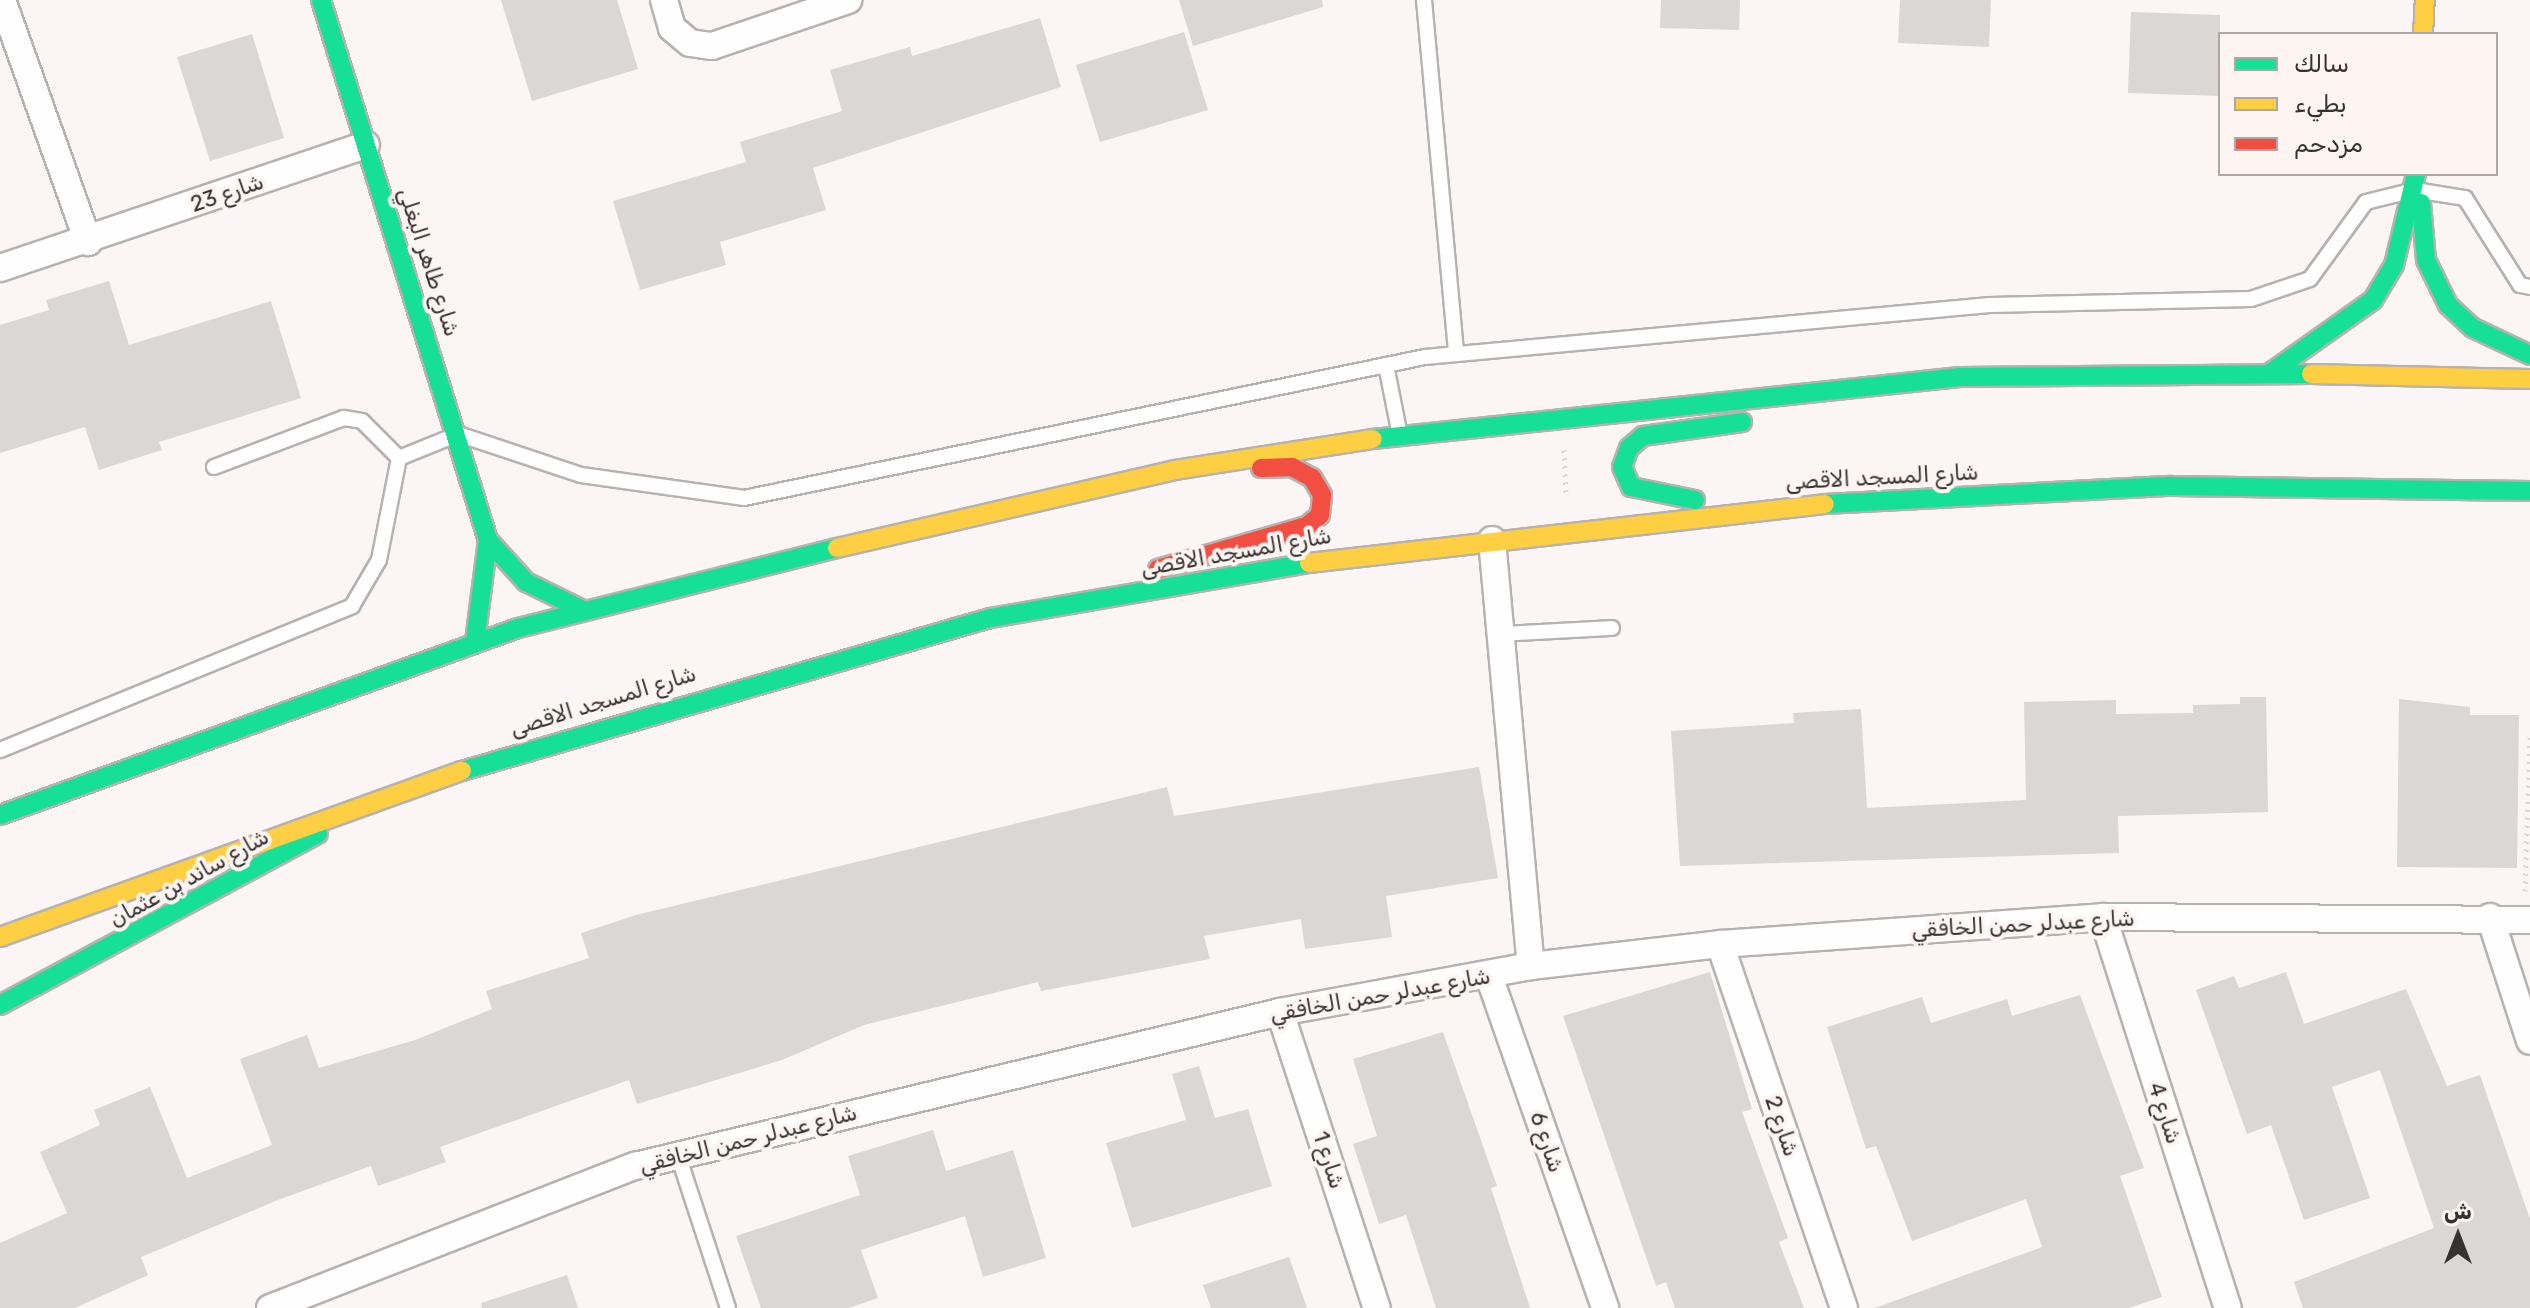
<!DOCTYPE html>
<html>
<head>
<meta charset="utf-8">
<style>
  body { margin:0 }
  #map { position:relative; width:2530px; height:1308px; overflow:hidden; background:#fbf6f5; font-family:Rubik,"Noto Sans Arabic",sans-serif }
  div>[style] { position:absolute }
  .building>* { inset:0; background:#dbd7d6 }
  .path>* { height:5px; margin-top:-2.5px; transform-origin:0; background:repeating-linear-gradient(90deg,#d8d5d4 0 2px,transparent 0 8px) }
  .roads { filter:drop-shadow(2px 0 #b6b2b0) drop-shadow(-2px 0 #b6b2b0) drop-shadow(0 2px #b6b2b0) drop-shadow(0 -2px #b6b2b0) }
  .lane>* { height:14px; margin:-7px; padding:0 7px; transform-origin:7px; border-radius:7px; background:#fefefe }
  .street>* { height:26px; margin:-13px; padding:0 13px; transform-origin:13px; border-radius:13px; background:#fefefe }
  .fast>* { height:18px; margin:-9px; padding:0 9px; transform-origin:9px; border-radius:9px; background:#16e098 }
  .slow>* { height:18px; margin:-9px; padding:0 9px; transform-origin:9px; border-radius:9px; background:#ffcf43 }
  .jam>* { height:18px; margin:-9px; padding:0 9px; transform-origin:9px; border-radius:9px; background:#f24e42 }
  span { translate:-50% -50%; white-space:nowrap; text-align:center; line-height:1.15; -webkit-text-stroke:8px #fef5f2; paint-order:stroke }
  .street-label { font-size:22px; color:#363231 }
  .legend { position:absolute; left:2218px; top:32px; width:280px; height:144px; box-sizing:border-box; background:#fef5f2; border:2px solid #aea7a5; margin:0; padding:10px 14px; list-style:none; font-size:24px; color:#363231 }
  .legend li { display:flex; align-items:center; gap:16px; height:40px }
  .legend b { width:40px; border:2px solid #aea7a5 }
  .north { position:absolute; left:2418px; top:1196px; width:80px; height:80px; -webkit-text-stroke:6px #fef5f2; paint-order:stroke; rotate:0deg; font-size:22px; font-weight:700; line-height:32px; text-align:center; color:#363231 }
  .north::after { content:''; display:block; margin:auto; width:28px; height:36px; background:#363231; clip-path:polygon(50% 0,100% 100%,50% 72%,0 100%) }
</style>
</head>
<body>
<div id="map">
  <div class="building">
    <div style="clip-path:polygon(501px 0,617px 0,638px 69px,532px 101px)"></div>
    <div style="clip-path:polygon(1179px 0,1322px 0,1323px 7px,1193px 46px)"></div>
    <div style="clip-path:polygon(1661px 0,1740px 0,1739px 30px,1660px 28px)"></div>
    <div style="clip-path:polygon(1900px 0,1991px 0,1989px 47px,1898px 43px)"></div>
    <div style="clip-path:polygon(2131px 12px,2220px 15px,2220px 96px,2128px 93px)"></div>
    <div style="clip-path:polygon(1040px 18px,1061px 87px,813px 168px,826px 210px,720px 242px,726px 265px,640px 290px,613px 201px,746px 162px,740px 142px,842px 111px,830px 70px,910px 47px,912px 56px)"></div>
    <div style="clip-path:polygon(1184px 32px,1208px 110px,1100px 142px,1076px 65px)"></div>
    <div style="clip-path:polygon(252px 34px,284px 138px,210px 161px,177px 57px)"></div>
    <div style="clip-path:polygon(109px 281px,129px 345px,271px 301px,301px 398px,159px 442px,162px 450px,99px 470px,85px 427px,0 453px,0 325px,49px 310px,46px 300px)"></div>
    <div style="clip-path:polygon(2240px 697px,2266px 697px,2268px 812px,2118px 816px,2119px 853px,1680px 866px,1671px 731px,1794px 723px,1793px 713px,1861px 709px,1867px 808px,2026px 800px,2024px 702px,2116px 700px,2116px 714px,2193px 713px,2193px 705px,2240px 704px)"></div>
    <div style="clip-path:polygon(2399px 699px,2470px 707px,2470px 715px,2519px 715px,2517px 868px,2397px 867px)"></div>
    <div style="clip-path:polygon(1479px 767px,1498px 878px,1386px 896px,1392px 937px,1305px 949px,1301px 919px,1204px 936px,1210px 959px,1041px 991px,1038px 982px,864px 1025px,782px 1060px,637px 1104px,629px 1080px,440px 1147px,446px 1162px,378px 1186px,371px 1166px,278px 1200px,141px 1257px,148px 1275px,75px 1308px,0 1308px,0 1243px,67px 1213px,40px 1152px,100px 1125px,94px 1110px,150px 1087px,187px 1178px,272px 1145px,240px 1059px,307px 1035px,319px 1068px,415px 1040px,492px 1009px,486px 991px,589px 958px,581px 933px,636px 915px,1167px 787px,1174px 816px)"></div>
    <div style="clip-path:polygon(1710px 972px,1752px 1109px,1742px 1112px,1788px 1238px,1779px 1242px,1804px 1308px,1675px 1308px,1666px 1282px,1656px 1286px,1563px 1016px)"></div>
    <div style="clip-path:polygon(2286px 972px,2304px 1024px,2406px 989px,2447px 1086px,2480px 1075px,2530px 1219px,2530px 1308px,2303px 1308px,2294px 1282px,2434px 1228px,2380px 1070px,2332px 1087px,2370px 1198px,2304px 1220px,2271px 1125px,2247px 1134px,2196px 990px,2234px 976px,2239px 988px)"></div>
    <div style="clip-path:polygon(2080px 995px,2144px 1168px,2120px 1176px,2162px 1297px,2129px 1308px,1875px 1308px,2042px 1247px,2026px 1199px,1912px 1241px,1876px 1146px,1866px 1149px,1827px 1027px,1922px 997px,1931px 1023px,2007px 999px,2012px 1016px)"></div>
    <div style="clip-path:polygon(1443px 1032px,1497px 1186px,1491px 1188px,1530px 1308px,1436px 1308px,1406px 1215px,1379px 1224px,1353px 1144px,1377px 1136px,1353px 1059px)"></div>
    <div style="clip-path:polygon(1199px 1066px,1215px 1118px,1248px 1109px,1272px 1186px,1132px 1228px,1106px 1143px,1186px 1120px,1172px 1074px)"></div>
    <div style="clip-path:polygon(933px 1130px,946px 1171px,1013px 1150px,1046px 1258px,983px 1277px,965px 1216px,861px 1250px,878px 1298px,849px 1308px,761px 1308px,736px 1236px,860px 1195px,848px 1156px)"></div>
    <div style="clip-path:polygon(1289px 1257px,1307px 1308px,1211px 1308px,1203px 1285px)"></div>
    <div style="clip-path:polygon(567px 1275px,578px 1308px,482px 1308px,481px 1303px)"></div>
  </div>
  <div class="path">
    <div style="left:1564px;top:450px;width:46px;rotate:87.5deg"></div>
    <div style="left:2525px;top:891px;width:154px;rotate:-88.1deg"></div>
  </div>
  <div class="roads">
    <div class="lane">
      <div style="left:1424px;top:0;width:355px;rotate:84.8deg"></div>
      <div style="left:1386px;top:365px;width:72px;rotate:78.8deg"></div>
      <div style="left:214px;top:467px;width:139px;rotate:-20.7deg"></div>
      <div style="left:344px;top:418px;width:18px;rotate:9deg"></div>
      <div style="left:362px;top:421px;width:52px;rotate:45deg"></div>
      <div style="left:1501px;top:634px;width:111px;rotate:-3.1deg"></div>
      <div style="left:0;top:750px;width:380px;rotate:-22.2deg"></div>
      <div style="left:352px;top:606px;width:53px;rotate:-59.6deg"></div>
      <div style="left:379px;top:560px;width:104px;rotate:-78.9deg"></div>
      <div style="left:399px;top:458px;width:64px;rotate:-22.1deg"></div>
      <div style="left:458px;top:434px;width:130px;rotate:18.4deg"></div>
      <div style="left:581px;top:475px;width:165px;rotate:8deg"></div>
      <div style="left:744px;top:498px;width:695px;rotate:-11.7deg"></div>
      <div style="left:1425px;top:357px;width:567px;rotate:-5.26deg"></div>
      <div style="left:1990px;top:305px;width:261px;rotate:-1.3deg"></div>
      <div style="left:2251px;top:299px;width:62px;rotate:-18.7deg"></div>
      <div style="left:2310px;top:279px;width:95px;rotate:-54deg"></div>
      <div style="left:2366px;top:202px;width:50px;rotate:-13.8deg"></div>
      <div style="left:2415px;top:190px;width:51px;rotate:9.1deg"></div>
      <div style="left:2465px;top:198px;width:103px;rotate:57.7deg"></div>
      <div style="left:2520px;top:285px;width:10px;rotate:11deg"></div>
      <div style="left:678px;top:1155px;width:161px;rotate:71.9deg"></div>
    </div>
    <div class="street">
      <div style="left:2px;top:0;width:257px;rotate:70.4deg"></div>
      <div style="left:664px;top:0;width:29px;rotate:74deg"></div>
      <div style="left:672px;top:28px;width:23px;rotate:40deg"></div>
      <div style="left:690px;top:43px;width:22px;rotate:8deg"></div>
      <div style="left:712px;top:46px;width:144px;rotate:-18.7deg"></div>
      <div style="left:0;top:268px;width:386px;rotate:-18.6deg"></div>
      <div style="left:1492px;top:540px;width:428px;rotate:84.8deg"></div>
      <div style="left:2103px;top:917px;width:410px;rotate:72.3deg"></div>
      <div style="left:2490px;top:917px;width:130px;rotate:72.1deg"></div>
      <div style="left:1720px;top:944px;width:385px;rotate:71.2deg"></div>
      <div style="left:1489px;top:976px;width:352px;rotate:70.7deg"></div>
      <div style="left:1280px;top:1012px;width:311px;rotate:71.9deg"></div>
      <div style="left:270px;top:1308px;width:392px;rotate:-21.3deg"></div>
      <div style="left:635px;top:1166px;width:663px;rotate:-13.43deg"></div>
      <div style="left:1280px;top:1012px;width:255px;rotate:-10.4deg"></div>
      <div style="left:1531px;top:966px;width:190px;rotate:-6.6deg"></div>
      <div style="left:1720px;top:944px;width:384px;rotate:-4deg"></div>
      <div style="left:2103px;top:917px;width:427px;rotate:0.4deg"></div>
    </div>
    <div class="fast">
      <div style="left:321px;top:0;width:565px;rotate:72.82deg"></div>
      <div style="left:488px;top:540px;width:102px;rotate:97.3deg"></div>
      <div style="left:2421px;top:203px;width:57px;rotate:85deg"></div>
      <div style="left:2426px;top:260px;width:50px;rotate:63.9deg"></div>
      <div style="left:2448px;top:305px;width:34px;rotate:43deg"></div>
      <div style="left:2473px;top:328px;width:63px;rotate:25.3deg"></div>
      <div style="left:2270px;top:373px;width:126px;rotate:-35.3deg"></div>
      <div style="left:2373px;top:300px;width:41px;rotate:-59deg"></div>
      <div style="left:2394px;top:265px;width:94px;rotate:-76.4deg"></div>
      <div style="left:1373px;top:439px;width:590px;rotate:-6.03deg"></div>
      <div style="left:1960px;top:377px;width:351px;rotate:-0.5deg"></div>
      <div style="left:1695px;top:500px;width:65px;rotate:-168.5deg"></div>
      <div style="left:1631px;top:487px;width:22px;rotate:-114deg"></div>
      <div style="left:1622px;top:467px;width:20px;rotate:-70deg"></div>
      <div style="left:1629px;top:448px;width:18px;rotate:-41deg"></div>
      <div style="left:1643px;top:436px;width:100px;rotate:-8deg"></div>
      <div style="left:1825px;top:504px;width:347px;rotate:-3deg"></div>
      <div style="left:2172px;top:486px;width:358px;rotate:0.8deg"></div>
      <div style="left:488px;top:540px;width:57px;rotate:47.9deg"></div>
      <div style="left:526px;top:582px;width:64px;rotate:26.2deg"></div>
      <div style="left:462px;top:771px;width:550px;rotate:-16.16deg"></div>
      <div style="left:990px;top:618px;width:324px;rotate:-9.8deg"></div>
      <div style="left:0;top:815px;width:551px;rotate:-19.85deg"></div>
      <div style="left:518px;top:628px;width:329px;rotate:-14.1deg"></div>
      <div style="left:0;top:1005px;width:361px;rotate:-28.3deg"></div>
    </div>
    <div class="slow">
      <div style="left:2423px;top:34px;width:34px;rotate:-87deg"></div>
      <div style="left:2311px;top:374px;width:219px;rotate:1.3deg"></div>
      <div style="left:837px;top:548px;width:347px;rotate:-13deg"></div>
      <div style="left:1175px;top:470px;width:200px;rotate:-8.9deg"></div>
      <div style="left:1309px;top:563px;width:519px;rotate:-6.52deg"></div>
      <div style="left:0;top:937px;width:491px;rotate:-19.8deg"></div>
    </div>
    <div class="jam">
      <div style="left:1158px;top:569px;width:155px;rotate:-16.1deg"></div>
      <div style="left:1307px;top:526px;width:17px;rotate:-40deg"></div>
      <div style="left:1320px;top:515px;width:20px;rotate:-84deg"></div>
      <div style="left:1322px;top:495px;width:20px;rotate:-120deg"></div>
      <div style="left:1312px;top:478px;width:23px;rotate:-151deg"></div>
      <div style="left:1292px;top:467px;width:31px;rotate:178deg"></div>
    </div>
  </div>
  <div class="street-label">
    <span style="left:227px;top:193px;rotate:-19deg">شارع 23</span>
    <span style="left:429px;top:262px;rotate:72deg">شارع طاهر البغلي</span>
    <span style="left:1882px;top:477px;rotate:-3deg">شارع المسجد الاقصى</span>
    <span style="left:1236px;top:552px;rotate:-10deg">شارع المسجد الاقصى</span>
    <span style="left:603px;top:701px;rotate:-17deg">شارع المسجد الاقصى</span>
    <span style="left:189px;top:878px;rotate:-29deg">شارع ساند بن عثمان</span>
    <span style="left:2023px;top:924px;rotate:-3deg">شارع عبدلر حمن الخافقي</span>
    <span style="left:1380px;top:995px;rotate:-10deg">شارع عبدلر حمن الخافقي</span>
    <span style="left:2165px;top:1113px;rotate:72deg">شارع 4</span>
    <span style="left:1782px;top:1126px;rotate:71deg">شارع 2</span>
    <span style="left:748px;top:1139px;rotate:-14deg">شارع عبدلر حمن الخافقي</span>
    <span style="left:1547px;top:1142px;rotate:71deg">شارع 6</span>
    <span style="left:1329px;top:1160px;rotate:72deg">شارع 1</span>
  </div>
  <ul class="legend">
  <li><b style="height:10px;background:#16e098"></b>سالك</li>
  <li><b style="height:10px;background:#ffcf43"></b>بطيء</li>
  <li><b style="height:10px;background:#f24e42"></b>مزدحم</li>
  </ul>
  <div class="north">ش</div>
</div>
</body>
</html>
